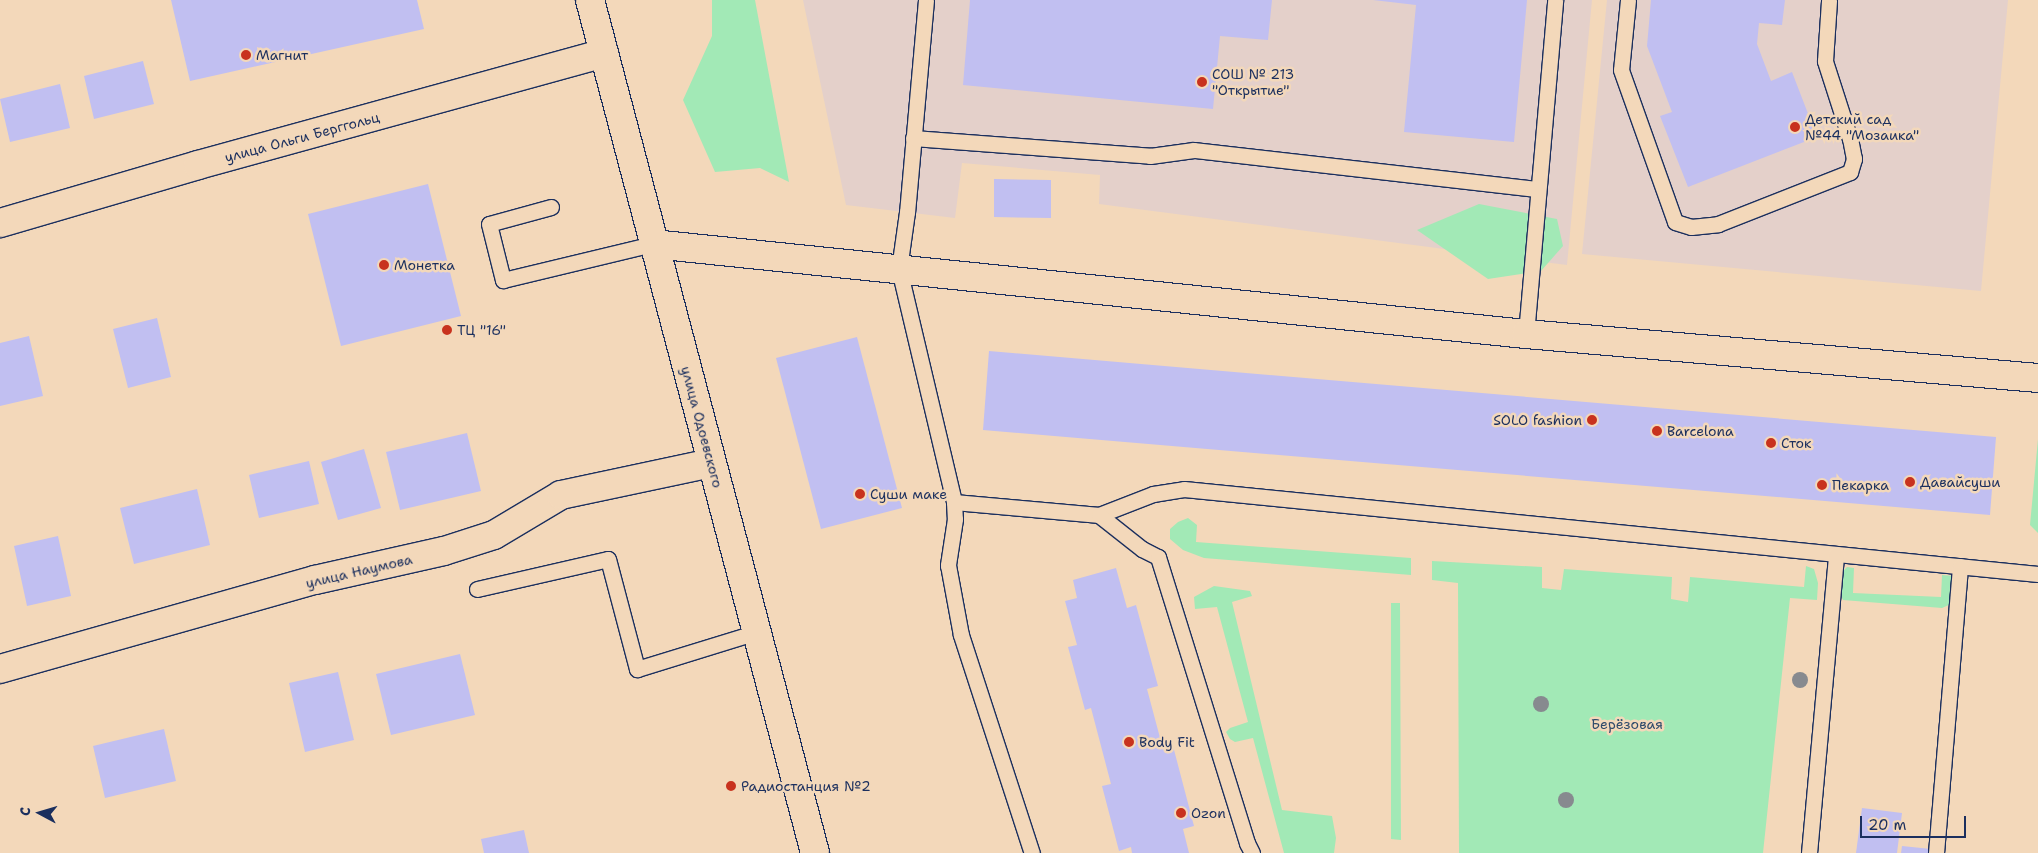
<!DOCTYPE html>
<html>
<head>
<meta charset="utf-8">
<style>
  body { margin:0 }
  #map { position:relative; width:2038px; height:853px; overflow:hidden; background:#f3d8ba; font-family:"Shantell Sans",sans-serif }
  div>[style] { position:absolute }
  .built>* { inset:0; background:#e4d0ca }
  .green>* { inset:0; background:#a2e9b6 }
  .building>* { inset:0; background:#c1bff1 }
  .roads { filter:drop-shadow(1px 0 #1b2f5e) drop-shadow(-1px 0 #1b2f5e) drop-shadow(0 1px #1b2f5e) drop-shadow(0 -1px #1b2f5e) }
  .lane>* { height:15px; margin:-7.5px; padding:0 7.5px; transform-origin:7.5px; border-radius:7.5px; background:#f3d8ba }
  .street>* { height:28px; margin:-14px; padding:0 14px; transform-origin:14px; border-radius:14px; background:#f3d8ba }
  .secondary>* { height:28px; margin:-14px; padding:0 14px; transform-origin:14px; border-radius:14px; background:#f3d8ba }
  .trees>* { width:16px; height:16px; margin:-8px; border-radius:50%; background:#878a8f }
  .dots>* { width:14px; height:14px; translate:-50% -50%; box-sizing:border-box; border:2px solid #f3d8ba; border-radius:50% }
  span { translate:-50% -50%; white-space:nowrap; text-align:center; line-height:1.15; -webkit-text-stroke:5px #f3d8ba; paint-order:stroke }
  .poi-label { font-size:14px; color:#1b2f5e }
  .left { translate:0 -50%; text-align:left }
  .right { translate:-100% -50%; text-align:right }
  .street-label { font-size:14px; color:#1b2f5e }
  .park-label { font-size:14px; color:#2f4b6b }
  .north { position:absolute; left:15px; top:788px; width:50px; height:50px; -webkit-text-stroke:4px #f3d8ba; paint-order:stroke; rotate:276deg; font-size:14px; font-weight:700; line-height:20px; text-align:center; color:#1b2f5e }
  .north::after { content:''; display:block; margin:auto; width:18px; height:22px; background:#1b2f5e; clip-path:polygon(50% 0,100% 100%,50% 72%,0 100%) }
  .scale { position:absolute; left:1860px; top:816px; width:106px; height:22px; box-sizing:border-box; border:2px solid #1b2f5e; border-top:0; padding-left:6px; font-size:15px; line-height:18px; white-space:nowrap; color:#1b2f5e; -webkit-text-stroke:4px #f3d8ba; paint-order:stroke }
</style>
</head>
<body>
<div id="map">
  <div class="built">
    <div style="clip-path:polygon(803px 0,1592px 0,1567px 265px,1099px 204px,1100px 175px,962px 163px,955px 218px,846px 205px)"></div>
    <div style="clip-path:polygon(1607px 0,2008px 0,1981px 291px,1582px 254px)"></div>
  </div>
  <div class="green">
    <div style="clip-path:polygon(712px 0,755px 0,789px 182px,760px 168px,715px 172px,683px 100px,712px 36px)"></div>
    <div style="clip-path:polygon(1479px 204px,1557px 219px,1563px 246px,1541px 271px,1488px 279px,1417px 230px)"></div>
    <div style="clip-path:polygon(2038px 439px,2038px 533px,2030px 525px)"></div>
    <div style="clip-path:polygon(1188px 518px,1197px 525px,1196px 542px,1411px 558px,1411px 575px,1204px 558px,1183px 550px,1170px 539px,1170px 529px,1178px 522px)"></div>
    <div style="clip-path:polygon(1432px 561px,1542px 567px,1542px 588px,1561px 590px,1564px 569px,1672px 577px,1671px 599px,1688px 602px,1690px 577px,1804px 587px,1806px 566px,1814px 569px,1818px 583px,1817px 600px,1790px 598px,1763px 853px,1459px 853px,1458px 583px,1432px 580px)"></div>
    <div style="clip-path:polygon(1847px 567px,1854px 568px,1853px 593px,1941px 597px,1942px 575px,1955px 576px,1951px 604px,1942px 608px,1843px 600px,1839px 592px,1841px 573px)"></div>
    <div style="clip-path:polygon(1214px 586px,1250px 591px,1252px 596px,1232px 602px,1282px 810px,1332px 816px,1336px 838px,1334px 853px,1284px 853px,1253px 738px,1235px 742px,1230px 739px,1226px 732px,1230px 728px,1248px 722px,1217px 607px,1195px 609px,1194px 597px)"></div>
    <div style="clip-path:polygon(1391px 603px,1400px 603px,1401px 840px,1391px 839px)"></div>
  </div>
  <div class="building">
    <div style="clip-path:polygon(171px 0,417px 0,424px 29px,190px 81px)"></div>
    <div style="clip-path:polygon(970px 0,1272px 0,1268px 40px,1220px 36px,1213px 109px,963px 85px)"></div>
    <div style="clip-path:polygon(1373px 0,1527px 0,1514px 142px,1404px 132px,1416px 5px)"></div>
    <div style="clip-path:polygon(1651px 0,1785px 0,1782px 25px,1759px 23px,1757px 44px,1771px 81px,1792px 72px,1817px 137px,1688px 187px,1660px 116px,1672px 112px,1647px 46px)"></div>
    <div style="clip-path:polygon(143px 61px,154px 104px,94px 119px,84px 76px)"></div>
    <div style="clip-path:polygon(60px 84px,70px 128px,10px 142px,0 99px)"></div>
    <div style="clip-path:polygon(994px 179px,1051px 180px,1051px 218px,994px 217px)"></div>
    <div style="clip-path:polygon(428px 184px,461px 316px,341px 346px,308px 214px)"></div>
    <div style="clip-path:polygon(157px 318px,171px 377px,128px 388px,113px 329px)"></div>
    <div style="clip-path:polygon(29px 336px,43px 396px,0 406px,0 343px)"></div>
    <div style="clip-path:polygon(857px 337px,902px 508px,821px 529px,776px 358px)"></div>
    <div style="clip-path:polygon(989px 351px,1996px 437px,1990px 515px,983px 430px)"></div>
    <div style="clip-path:polygon(467px 433px,481px 491px,400px 510px,386px 452px)"></div>
    <div style="clip-path:polygon(364px 449px,381px 508px,338px 520px,321px 462px)"></div>
    <div style="clip-path:polygon(309px 461px,319px 504px,259px 518px,249px 475px)"></div>
    <div style="clip-path:polygon(197px 489px,210px 545px,134px 564px,120px 508px)"></div>
    <div style="clip-path:polygon(58px 536px,71px 596px,27px 606px,14px 546px)"></div>
    <div style="clip-path:polygon(1116px 568px,1127px 608px,1136px 605px,1158px 686px,1147px 689px,1163px 749px,1173px 746px,1194px 826px,1183px 829px,1189px 853px,1132px 853px,1131px 847px,1119px 851px,1102px 786px,1111px 784px,1091px 708px,1085px 710px,1068px 647px,1077px 645px,1065px 601px,1077px 598px,1073px 580px)"></div>
    <div style="clip-path:polygon(460px 654px,475px 715px,391px 735px,376px 674px)"></div>
    <div style="clip-path:polygon(338px 672px,354px 740px,305px 752px,289px 683px)"></div>
    <div style="clip-path:polygon(164px 729px,176px 781px,105px 798px,93px 746px)"></div>
    <div style="clip-path:polygon(1862px 808px,1902px 813px,1897px 853px,1856px 853px)"></div>
    <div style="clip-path:polygon(524px 830px,529px 853px,484px 853px,481px 839px)"></div>
    <div style="clip-path:polygon(1902px 846px,1931px 849px,1931px 853px,1901px 853px)"></div>
  </div>
  <div class="roads">
    <div class="lane">
      <div style="left:926px;top:0;width:213px;rotate:95.1deg"></div>
      <div style="left:907px;top:212px;width:58px;rotate:98deg"></div>
      <div style="left:899px;top:269px;width:239px;rotate:76.7deg"></div>
      <div style="left:954px;top:502px;width:17px;rotate:87deg"></div>
      <div style="left:955px;top:519px;width:47px;rotate:98.7deg"></div>
      <div style="left:948px;top:565px;width:71px;rotate:79.5deg"></div>
      <div style="left:961px;top:635px;width:229px;rotate:72deg"></div>
      <div style="left:1628px;top:0;width:70px;rotate:95.7deg"></div>
      <div style="left:1621px;top:70px;width:161px;rotate:70.4deg"></div>
      <div style="left:1675px;top:222px;width:17px;rotate:17deg"></div>
      <div style="left:1691px;top:227px;width:27px;rotate:-6deg"></div>
      <div style="left:1718px;top:224px;width:142px;rotate:-21.5deg"></div>
      <div style="left:1850px;top:172px;width:14px;rotate:-73deg"></div>
      <div style="left:1854px;top:159px;width:20px;rotate:-101deg"></div>
      <div style="left:1850px;top:139px;width:82px;rotate:-107.8deg"></div>
      <div style="left:1825px;top:61px;width:61px;rotate:-86.2deg"></div>
      <div style="left:913px;top:138px;width:238px;rotate:4.3deg"></div>
      <div style="left:1150px;top:156px;width:44px;rotate:-7.8deg"></div>
      <div style="left:1194px;top:150px;width:346px;rotate:6.5deg"></div>
      <div style="left:551px;top:207px;width:64px;rotate:164.7deg"></div>
      <div style="left:489px;top:224px;width:58px;rotate:76deg"></div>
      <div style="left:503px;top:280px;width:154px;rotate:-13.5deg"></div>
      <div style="left:1526px;top:334px;width:335px;rotate:-85deg"></div>
      <div style="left:954px;top:502px;width:146px;rotate:5.1deg"></div>
      <div style="left:1099px;top:515px;width:58px;rotate:-21.3deg"></div>
      <div style="left:1153px;top:494px;width:31px;rotate:-9deg"></div>
      <div style="left:1184px;top:489px;width:858px;rotate:5.68deg"></div>
      <div style="left:1099px;top:515px;width:55px;rotate:38.3deg"></div>
      <div style="left:1142px;top:549px;width:18px;rotate:27deg"></div>
      <div style="left:1158px;top:557px;width:300px;rotate:72.7deg"></div>
      <div style="left:1247px;top:843px;width:11px;rotate:63deg"></div>
      <div style="left:477px;top:589px;width:134px;rotate:-12.9deg"></div>
      <div style="left:608px;top:559px;width:114px;rotate:75.2deg"></div>
      <div style="left:637px;top:669px;width:126px;rotate:-17.1deg"></div>
      <div style="left:1809px;top:853px;width:300px;rotate:-84.8deg"></div>
      <div style="left:1936px;top:853px;width:288px;rotate:-85.2deg"></div>
    </div>
    <div class="street">
      <div style="left:0;top:223px;width:206px;rotate:-16.3deg"></div>
      <div style="left:198px;top:165px;width:421px;rotate:-15.4deg"></div>
      <div style="left:653px;top:244px;width:878px;rotate:5.89deg"></div>
      <div style="left:1526px;top:334px;width:514px;rotate:4.91deg"></div>
      <div style="left:0;top:669px;width:327px;rotate:-15.8deg"></div>
      <div style="left:315px;top:580px;width:132px;rotate:-12.7deg"></div>
      <div style="left:444px;top:551px;width:52px;rotate:-17.7deg"></div>
      <div style="left:494px;top:535px;width:78px;rotate:-30.8deg"></div>
      <div style="left:561px;top:495px;width:153px;rotate:-12deg"></div>
    </div>
    <div class="secondary">
      <div style="left:590px;top:0;width:882px;rotate:75.22deg"></div>
    </div>
  </div>
  <div class="trees">
    <div style="left:1800px;top:680px"></div>
    <div style="left:1541px;top:704px"></div>
    <div style="left:1566px;top:800px"></div>
  </div>
  <div class="dots">
    <div style="left:246px;top:55px;background:#c8321e"></div>
    <div style="left:1202px;top:82px;background:#c8321e"></div>
    <div style="left:1795px;top:127px;background:#c8321e"></div>
    <div style="left:384px;top:265px;background:#c8321e"></div>
    <div style="left:447px;top:330px;background:#c8321e"></div>
    <div style="left:1592px;top:420px;background:#c8321e"></div>
    <div style="left:1657px;top:431px;background:#c8321e"></div>
    <div style="left:1771px;top:443px;background:#c8321e"></div>
    <div style="left:1910px;top:482px;background:#c8321e"></div>
    <div style="left:1822px;top:485px;background:#c8321e"></div>
    <div style="left:860px;top:494px;background:#c8321e"></div>
    <div style="left:1129px;top:742px;background:#c8321e"></div>
    <div style="left:731px;top:786px;background:#c8321e"></div>
    <div style="left:1181px;top:813px;background:#c8321e"></div>
  </div>
  <div class="poi-label">
    <span class="left" style="left:256px;top:55px">Магнит</span>
    <span class="left" style="left:1212px;top:82px">СОШ № 213<br>"Открытие"</span>
    <span class="left" style="left:1805px;top:127px">Детский сад<br>№44 "Мозаика"</span>
    <span class="left" style="left:394px;top:265px">Монетка</span>
    <span class="left" style="left:457px;top:330px">ТЦ "16"</span>
    <span class="right" style="left:1582px;top:420px">SOLO fashion</span>
    <span class="left" style="left:1667px;top:431px">Barcelona</span>
    <span class="left" style="left:1781px;top:443px">Сток</span>
    <span class="left" style="left:1920px;top:482px">Давайсуши</span>
    <span class="left" style="left:1832px;top:485px">Пекарка</span>
    <span class="left" style="left:870px;top:494px">Суши маке</span>
    <span class="left" style="left:1139px;top:742px">Body Fit</span>
    <span class="left" style="left:741px;top:786px">Радиостанция №2</span>
    <span class="left" style="left:1191px;top:813px">Ozon</span>
  </div>
  <div class="street-label">
    <span style="left:302px;top:137px;rotate:-15deg">улица Ольги Берггольц</span>
    <span style="left:702px;top:427px;rotate:75deg">улица Одоевского</span>
    <span style="left:359px;top:571px;rotate:-13deg">улица Наумова</span>
  </div>
  <div class="park-label">
    <span style="left:1627px;top:724px">Берёзовая</span>
  </div>
  <div class="north">С</div>
  <div class="scale">20 m</div>
</div>
</body>
</html>
